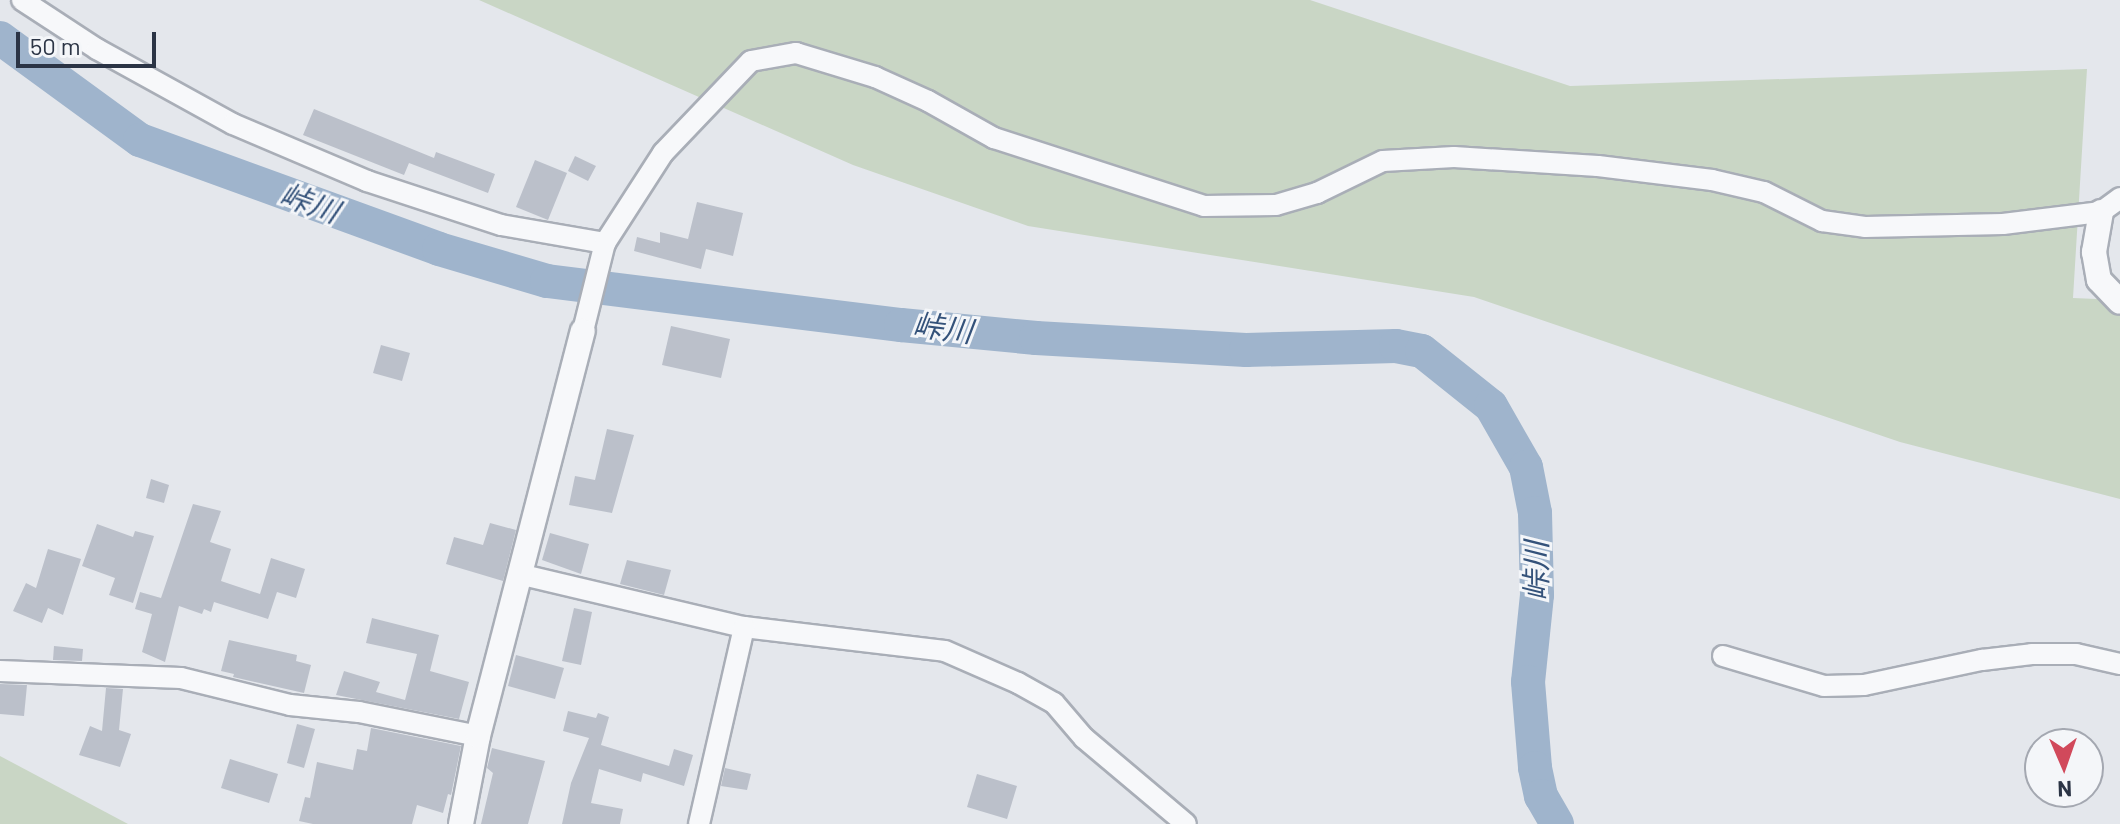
<!DOCTYPE html>
<html>
<head>
<meta charset="utf-8">
<style>
  body { margin:0 }
  #map { position:relative; width:2120px; height:824px; overflow:hidden; background:#e4e7ec; font-family:Barlow,"Noto Sans JP",sans-serif }
  div>[style] { position:absolute }
  .green>* { inset:0; background:#c9d6c5 }
  .river>* { height:34px; margin:-17px; padding:0 17px; transform-origin:17px; border-radius:17px; background:#9fb4cc }
  .building>* { inset:0; background:#bbc0ca }
  .roads { filter:drop-shadow(2px 0 #a9aeb7) drop-shadow(-2px 0 #a9aeb7) drop-shadow(0 2px #a9aeb7) drop-shadow(0 -2px #a9aeb7) }
  .minor>* { height:20px; margin:-10px; padding:0 10px; transform-origin:10px; border-radius:10px; background:#f7f8fa }
  .tertiary>* { height:24px; margin:-12px; padding:0 12px; transform-origin:12px; border-radius:12px; background:#f7f8fa }
  span { translate:-50% -50%; white-space:nowrap; text-align:center; line-height:1.15; -webkit-text-stroke:6px #f4f6f9; paint-order:stroke }
  .water-label { font-size:30px; color:#34527a; font-style:italic }
  .north { position:absolute; left:2024px; top:728px; width:80px; height:80px; box-sizing:border-box; background:#f4f6f9; border:2px solid #a4a8b1; border-radius:50%; rotate:178deg; font-size:22px; font-weight:700; line-height:32px; text-align:center; color:#2b3445 }
  .north::after { content:''; display:block; margin:auto; width:28px; height:36px; background:#d1495b; clip-path:polygon(50% 0,100% 100%,50% 72%,0 100%) }
  .scale { position:absolute; left:16px; top:32px; width:140px; height:36px; box-sizing:border-box; border:4px solid #2b3445; border-top:0; padding-left:10px; font-size:24px; line-height:28px; white-space:nowrap; color:#2b3445; -webkit-text-stroke:6px #f4f6f9; paint-order:stroke }
</style>
</head>
<body>
<div id="map">
  <div class="green">
    <div style="clip-path:polygon(479px 0,1310px 0,1570px 86px,2087px 69px,2073px 298px,2120px 300px,2120px 499px,1900px 442px,1474px 297px,1028px 226px,853px 165px)"></div>
    <div style="clip-path:polygon(0 756px,128px 824px,0 824px)"></div>
  </div>
  <div class="river">
    <div style="left:0;top:38px;width:173px;rotate:36.1deg"></div>
    <div style="left:140px;top:140px;width:318px;rotate:20deg"></div>
    <div style="left:439px;top:249px;width:113px;rotate:16.5deg"></div>
    <div style="left:547px;top:281px;width:357px;rotate:7.1deg"></div>
    <div style="left:901px;top:325px;width:136px;rotate:5.5deg"></div>
    <div style="left:1036px;top:338px;width:210px;rotate:3.3deg"></div>
    <div style="left:1246px;top:350px;width:150px;rotate:-1.5deg"></div>
    <div style="left:1396px;top:346px;width:26px;rotate:11deg"></div>
    <div style="left:1422px;top:351px;width:88px;rotate:38.6deg"></div>
    <div style="left:1491px;top:406px;width:70px;rotate:60.2deg"></div>
    <div style="left:1526px;top:467px;width:47px;rotate:78.9deg"></div>
    <div style="left:1535px;top:513px;width:82px;rotate:88.6deg"></div>
    <div style="left:1537px;top:595px;width:87px;rotate:95.9deg"></div>
    <div style="left:1528px;top:682px;width:86px;rotate:85.3deg"></div>
    <div style="left:1535px;top:768px;width:29px;rotate:78deg"></div>
    <div style="left:1541px;top:796px;width:32px;rotate:60deg"></div>
  </div>
  <div class="building">
    <div style="clip-path:polygon(314px 109px,434px 158px,436px 152px,495px 174px,488px 193px,409px 163px,404px 175px,303px 135px)"></div>
    <div style="clip-path:polygon(575px 156px,596px 166px,588px 181px,568px 171px)"></div>
    <div style="clip-path:polygon(535px 160px,567px 173px,548px 220px,516px 207px)"></div>
    <div style="clip-path:polygon(697px 202px,743px 213px,733px 256px,706px 249px,701px 269px,634px 251px,637px 237px,660px 243px,660px 232px,688px 239px)"></div>
    <div style="clip-path:polygon(671px 326px,730px 339px,721px 378px,662px 365px)"></div>
    <div style="clip-path:polygon(381px 345px,410px 353px,402px 381px,373px 373px)"></div>
    <div style="clip-path:polygon(607px 429px,634px 435px,612px 513px,569px 505px,575px 476px,595px 480px)"></div>
    <div style="clip-path:polygon(151px 479px,169px 485px,164px 503px,146px 498px)"></div>
    <div style="clip-path:polygon(193px 504px,221px 511px,210px 542px,231px 549px,221px 581px,260px 594px,271px 558px,305px 569px,296px 598px,277px 592px,268px 619px,214px 602px,211px 612px,204px 609px,202px 614px,179px 606px,165px 662px,142px 652px,152px 614px,135px 609px,140px 592px,161px 598px)"></div>
    <div style="clip-path:polygon(490px 523px,516px 530px,503px 581px,446px 564px,454px 537px,483px 545px)"></div>
    <div style="clip-path:polygon(97px 524px,133px 537px,135px 531px,154px 536px,133px 603px,109px 595px,115px 578px,82px 566px)"></div>
    <div style="clip-path:polygon(550px 533px,589px 544px,581px 574px,542px 560px)"></div>
    <div style="clip-path:polygon(48px 549px,81px 559px,63px 615px,48px 608px,42px 623px,13px 611px,26px 583px,36px 588px)"></div>
    <div style="clip-path:polygon(627px 560px,671px 570px,664px 595px,620px 584px)"></div>
    <div style="clip-path:polygon(574px 608px,592px 612px,581px 665px,562px 661px)"></div>
    <div style="clip-path:polygon(372px 618px,439px 635px,430px 671px,469px 682px,459px 719px,336px 695px,344px 671px,380px 682px,376px 692px,405px 700px,417px 654px,366px 643px)"></div>
    <div style="clip-path:polygon(229px 640px,297px 655px,296px 661px,311px 665px,304px 693px,233px 677px,234px 674px,221px 671px)"></div>
    <div style="clip-path:polygon(54px 646px,83px 649px,82px 661px,53px 660px)"></div>
    <div style="clip-path:polygon(516px 655px,564px 668px,555px 699px,508px 686px)"></div>
    <div style="clip-path:polygon(0 684px,27px 685px,24px 716px,0 714px)"></div>
    <div style="clip-path:polygon(106px 688px,123px 689px,119px 730px,131px 734px,120px 767px,79px 755px,90px 726px,102px 731px)"></div>
    <div style="clip-path:polygon(568px 711px,596px 718px,598px 713px,609px 717px,601px 745px,669px 766px,674px 749px,693px 755px,684px 786px,643px 773px,641px 782px,599px 769px,591px 803px,623px 809px,620px 824px,562px 824px,571px 783px,589px 738px,563px 731px)"></div>
    <div style="clip-path:polygon(297px 724px,315px 729px,304px 768px,287px 763px)"></div>
    <div style="clip-path:polygon(371px 728px,461px 746px,451px 795px,448px 794px,443px 813px,417px 805px,412px 824px,313px 824px,299px 821px,305px 797px,310px 798px,317px 762px,353px 770px,357px 749px,367px 751px)"></div>
    <div style="clip-path:polygon(492px 748px,545px 761px,528px 824px,481px 824px,493px 773px,487px 768px)"></div>
    <div style="clip-path:polygon(230px 759px,278px 774px,269px 803px,221px 788px)"></div>
    <div style="clip-path:polygon(725px 768px,751px 774px,747px 790px,721px 786px)"></div>
    <div style="clip-path:polygon(977px 774px,1017px 786px,1007px 819px,967px 807px)"></div>
  </div>
  <div class="roads">
    <div class="minor">
      <div style="left:22px;top:0;width:90px;rotate:33.2deg"></div>
      <div style="left:97px;top:49px;width:155px;rotate:28.9deg"></div>
      <div style="left:233px;top:124px;width:146px;rotate:23deg"></div>
      <div style="left:367px;top:181px;width:141px;rotate:18.2deg"></div>
      <div style="left:501px;top:225px;width:106px;rotate:9.8deg"></div>
      <div style="left:583px;top:331px;width:91px;rotate:-76deg"></div>
      <div style="left:605px;top:243px;width:107px;rotate:-57.2deg"></div>
      <div style="left:663px;top:153px;width:127px;rotate:-46.3deg"></div>
      <div style="left:751px;top:61px;width:46px;rotate:-10.1deg"></div>
      <div style="left:796px;top:53px;width:83px;rotate:16.9deg"></div>
      <div style="left:875px;top:77px;width:58px;rotate:24.4deg"></div>
      <div style="left:928px;top:101px;width:76px;rotate:29.3deg"></div>
      <div style="left:994px;top:138px;width:221px;rotate:17.9deg"></div>
      <div style="left:1204px;top:206px;width:72px;rotate:-0.8deg"></div>
      <div style="left:1276px;top:205px;width:43px;rotate:-16.3deg"></div>
      <div style="left:1317px;top:193px;width:73px;rotate:-25.9deg"></div>
      <div style="left:1383px;top:161px;width:71px;rotate:-3.2deg"></div>
      <div style="left:1454px;top:157px;width:144px;rotate:3.6deg"></div>
      <div style="left:1598px;top:166px;width:115px;rotate:7deg"></div>
      <div style="left:1712px;top:180px;width:53px;rotate:13deg"></div>
      <div style="left:1764px;top:192px;width:65px;rotate:26.6deg"></div>
      <div style="left:1822px;top:221px;width:43px;rotate:7.9deg"></div>
      <div style="left:1865px;top:227px;width:138px;rotate:-1.2deg"></div>
      <div style="left:2003px;top:224px;width:99px;rotate:-7deg"></div>
      <div style="left:2101px;top:212px;width:24px;rotate:-36deg"></div>
      <div style="left:519px;top:574px;width:231px;rotate:13.3deg"></div>
      <div style="left:744px;top:627px;width:202px;rotate:6.8deg"></div>
      <div style="left:945px;top:651px;width:80px;rotate:23.7deg"></div>
      <div style="left:1018px;top:683px;width:41px;rotate:29.1deg"></div>
      <div style="left:1054px;top:703px;width:46px;rotate:49.4deg"></div>
      <div style="left:1084px;top:738px;width:133px;rotate:40.1deg"></div>
      <div style="left:1723px;top:656px;width:105px;rotate:16.5deg"></div>
      <div style="left:1824px;top:686px;width:40px;rotate:-1.4deg"></div>
      <div style="left:1864px;top:685px;width:121px;rotate:-12deg"></div>
      <div style="left:1982px;top:660px;width:50px;rotate:-6.8deg"></div>
      <div style="left:2032px;top:654px;width:44px"></div>
      <div style="left:2076px;top:654px;width:45px;rotate:12.8deg"></div>
      <div style="left:0;top:671px;width:181px;rotate:2.2deg"></div>
      <div style="left:181px;top:678px;width:112px;rotate:13.9deg"></div>
      <div style="left:290px;top:705px;width:69px;rotate:5.8deg"></div>
      <div style="left:359px;top:712px;width:121px;rotate:11.4deg"></div>
      <div style="left:699px;top:824px;width:202px;rotate:-77.1deg"></div>
    </div>
    <div class="tertiary">
      <div style="left:2101px;top:212px;width:41px;rotate:99.9deg"></div>
      <div style="left:2094px;top:252px;width:28px;rotate:80deg"></div>
      <div style="left:2099px;top:280px;width:30px;rotate:46deg"></div>
      <div style="left:461px;top:824px;width:90px;rotate:-79.1deg"></div>
      <div style="left:478px;top:736px;width:418px;rotate:-75.5deg"></div>
    </div>
  </div>
  <div class="water-label">
    <span style="left:310px;top:202px;rotate:20deg">峠川</span>
    <span style="left:943px;top:327px;rotate:7deg">峠川</span>
    <span style="left:1535px;top:571px;rotate:-90deg">峠川</span>
  </div>
  <div class="north">N</div>
  <div class="scale">50 m</div>
</div>
</body>
</html>
